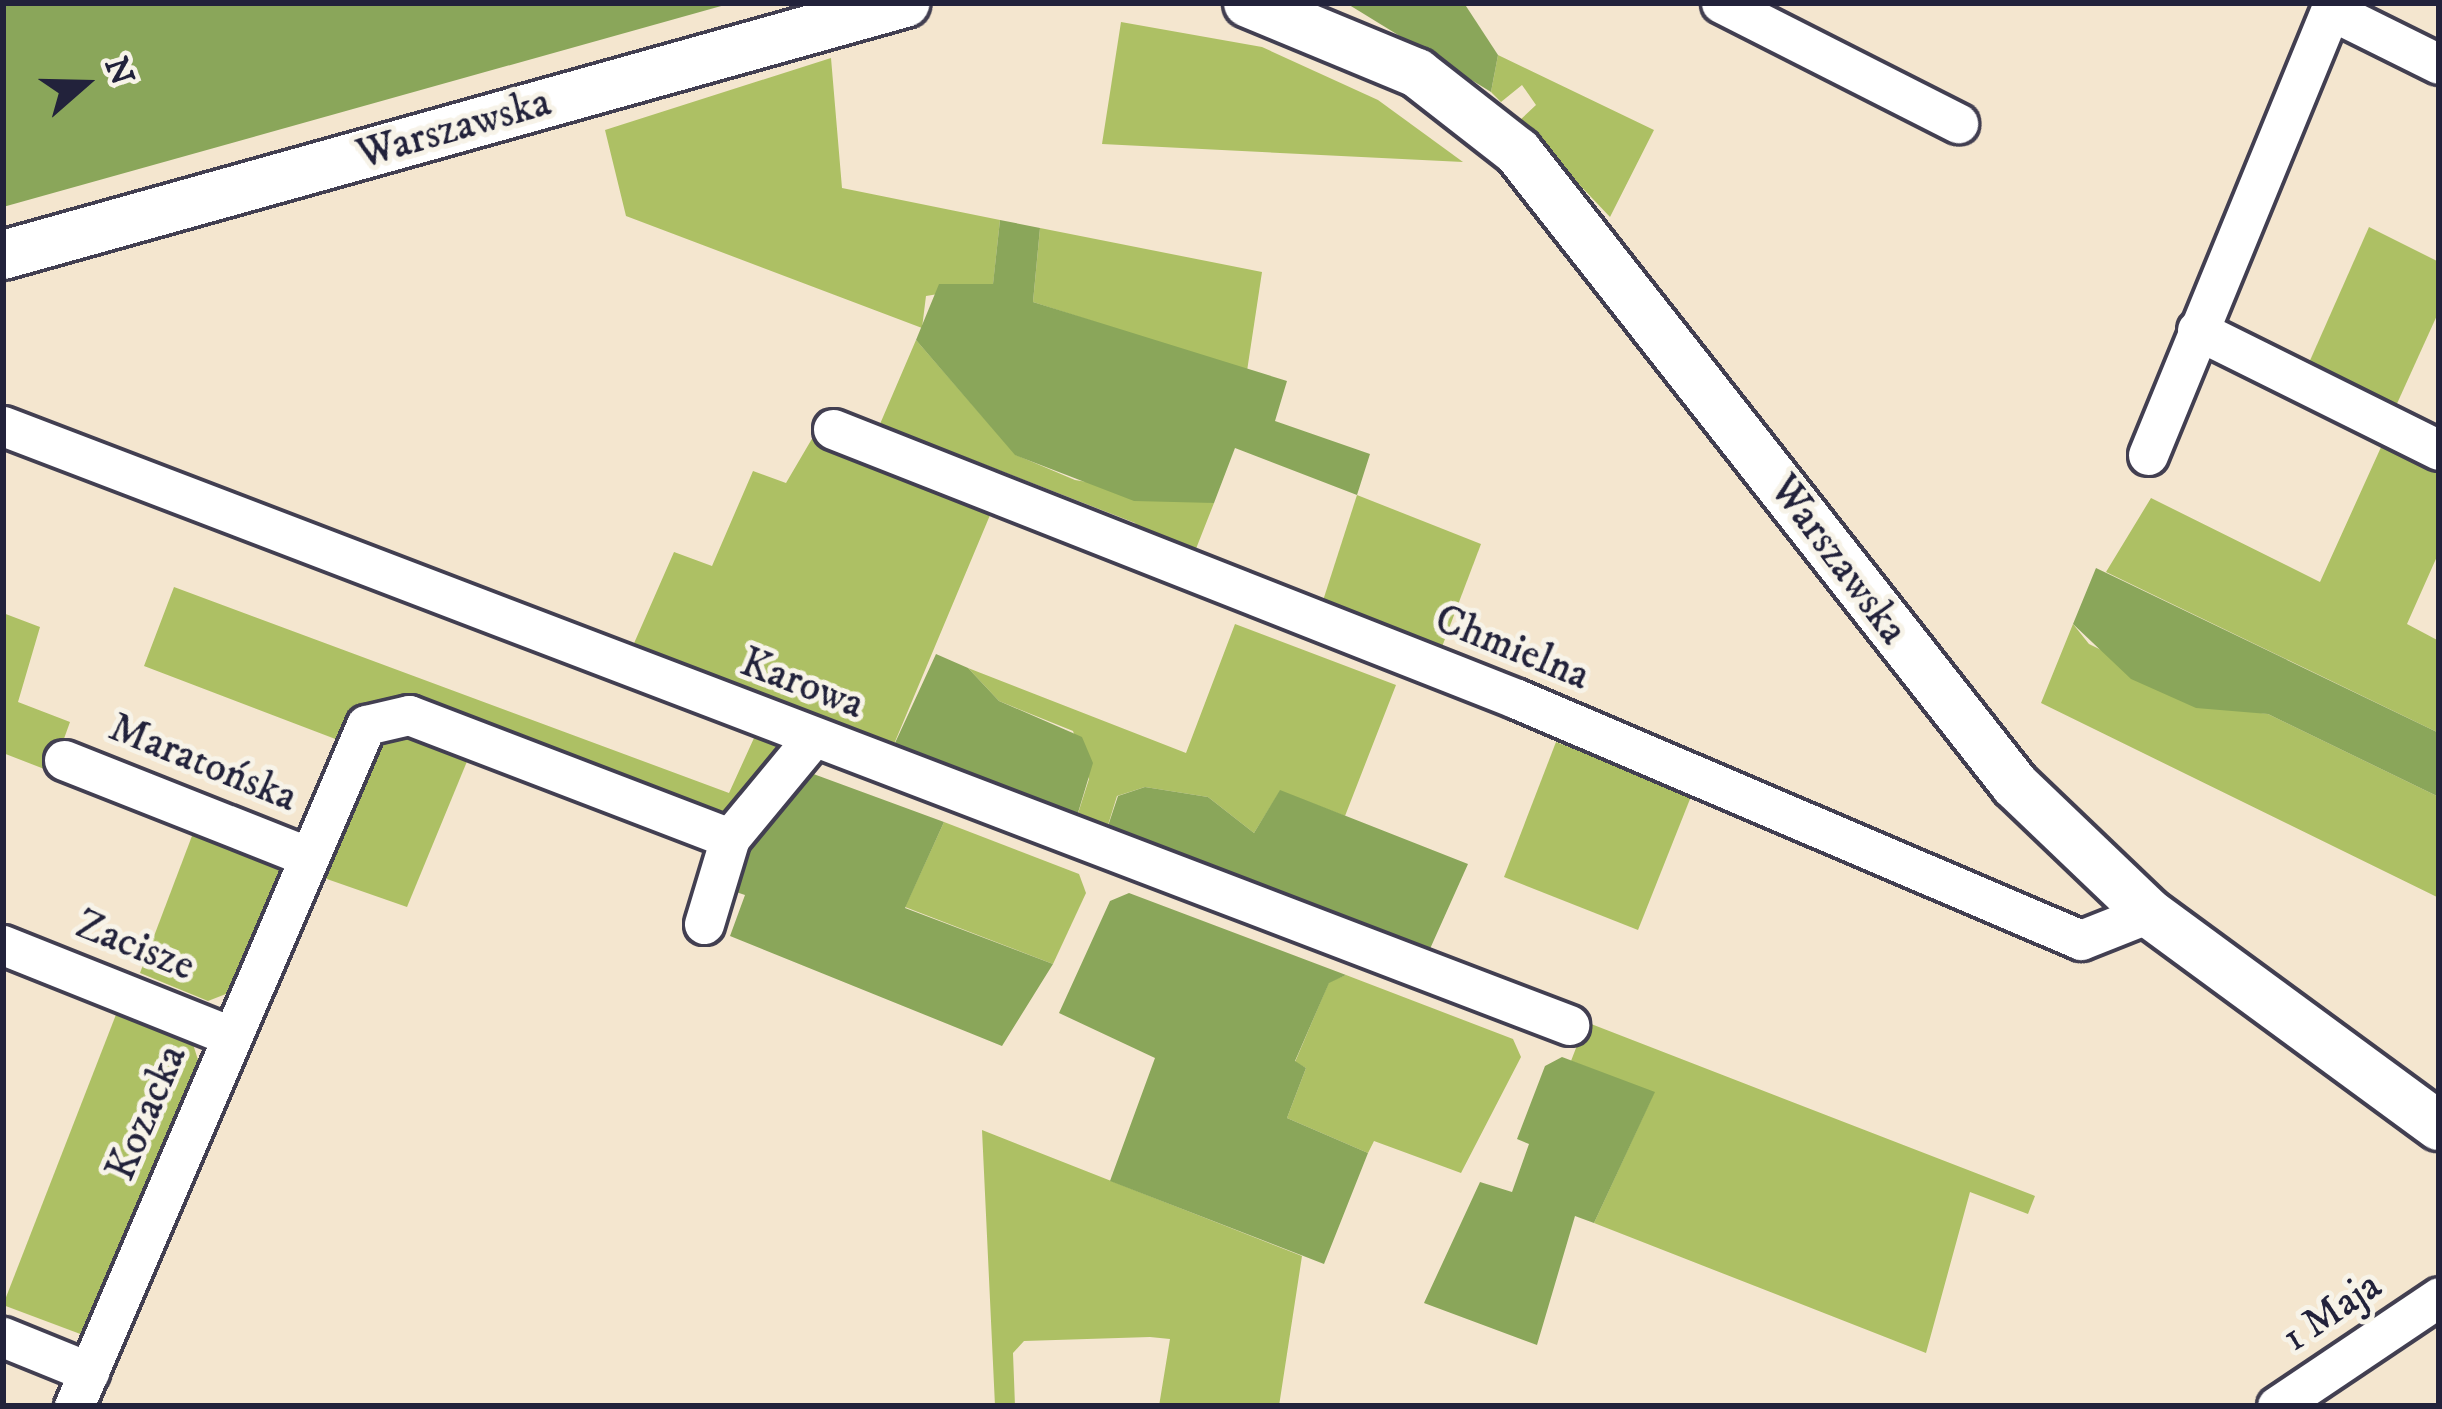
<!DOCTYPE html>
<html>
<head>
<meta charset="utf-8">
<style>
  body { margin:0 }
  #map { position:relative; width:2442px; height:1409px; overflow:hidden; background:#f4e6cf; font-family:"IM FELL DW Pica",serif }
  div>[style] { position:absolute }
  .green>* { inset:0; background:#adc064 }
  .forest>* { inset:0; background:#8aa65a }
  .roads { filter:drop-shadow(3px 0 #423f51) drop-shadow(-3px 0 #423f51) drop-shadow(0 3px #423f51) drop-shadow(0 -3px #423f51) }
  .minor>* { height:39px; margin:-19.5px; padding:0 19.5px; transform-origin:19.5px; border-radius:19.5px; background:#fff }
  .major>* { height:48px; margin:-24px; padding:0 24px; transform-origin:24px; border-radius:24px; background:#fff }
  span { translate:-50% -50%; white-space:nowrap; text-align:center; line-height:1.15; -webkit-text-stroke:10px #f7f3e8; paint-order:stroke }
  .street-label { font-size:42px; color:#22223b }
  .frame { position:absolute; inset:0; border:6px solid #22223b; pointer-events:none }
  .north { position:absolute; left:24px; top:24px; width:120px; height:120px; -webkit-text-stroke:9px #f7f3e8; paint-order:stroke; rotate:70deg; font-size:33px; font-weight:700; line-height:48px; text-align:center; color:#22223b }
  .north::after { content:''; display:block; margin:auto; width:42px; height:54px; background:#22223b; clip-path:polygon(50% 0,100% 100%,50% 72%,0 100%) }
</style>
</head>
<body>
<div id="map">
  <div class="green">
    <div style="clip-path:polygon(1121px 22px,1262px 47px,1378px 100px,1463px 162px,1102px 144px)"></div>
    <div style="clip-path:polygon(1498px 55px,1654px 130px,1610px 217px,1519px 121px,1536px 105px,1522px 85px,1501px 102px,1491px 92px)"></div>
    <div style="clip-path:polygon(831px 58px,842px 188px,1000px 220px,993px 285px,926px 296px,922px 328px,626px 216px,605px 130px)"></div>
    <div style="clip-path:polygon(2369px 227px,2439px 262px,2439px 311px,2395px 408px,2308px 365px)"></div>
    <div style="clip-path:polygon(1040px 228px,1262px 272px,1247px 371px,1033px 302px)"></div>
    <div style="clip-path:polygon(916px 340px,1016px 455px,1075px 480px,1214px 503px,1190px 564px,1149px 549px,1135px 523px,880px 424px)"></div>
    <div style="clip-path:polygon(813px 437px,993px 508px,889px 756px,628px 657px,674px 552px,712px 566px,753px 471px,786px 483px)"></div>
    <div style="clip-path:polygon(2382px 445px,2439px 473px,2439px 552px,2407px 624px,2439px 641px,2439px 733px,2106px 572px,2151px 498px,2320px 582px)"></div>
    <div style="clip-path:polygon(1357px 495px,1481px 544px,1437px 660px,1319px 613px)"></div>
    <div style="clip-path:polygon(174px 587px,729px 793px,759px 727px,786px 749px,716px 823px,404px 703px,338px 740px,144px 666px)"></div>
    <div style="clip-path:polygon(3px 613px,40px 627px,18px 702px,70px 722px,52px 772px,3px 753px)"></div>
    <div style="clip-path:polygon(1235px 624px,1396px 685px,1345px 816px,1280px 791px,1254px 833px,1208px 797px,1145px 787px,1117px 796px,1104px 838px,1074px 826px,1089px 779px,1073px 731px,999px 701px,968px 668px,1186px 753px)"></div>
    <div style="clip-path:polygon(2073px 624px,2089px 644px,2218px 707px,2268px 714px,2439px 797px,2439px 898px,2041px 703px)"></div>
    <div style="clip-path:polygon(391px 729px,468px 759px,407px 907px,324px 878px,374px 738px)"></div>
    <div style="clip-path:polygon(1556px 742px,1692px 794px,1638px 930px,1504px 877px)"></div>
    <div style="clip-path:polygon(944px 822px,1079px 874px,1086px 893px,1053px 964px,905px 907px)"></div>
    <div style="clip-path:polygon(195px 828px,286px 863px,231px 992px,208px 1001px,140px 973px)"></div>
    <div style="clip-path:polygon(1346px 975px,1513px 1039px,1521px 1057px,1461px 1173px,1374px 1141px,1368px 1153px,1287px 1118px,1306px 1068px,1295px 1062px,1329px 982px)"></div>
    <div style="clip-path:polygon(117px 1012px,192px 1041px,199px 1063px,83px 1335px,3px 1305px)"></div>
    <div style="clip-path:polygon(1586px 1022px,2035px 1196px,2028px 1214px,1970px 1192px,1926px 1353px,1594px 1223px,1654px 1093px,1571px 1061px)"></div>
    <div style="clip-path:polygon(982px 1130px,1302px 1256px,1279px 1406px,1159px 1406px,1170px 1339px,1150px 1337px,1024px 1341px,1013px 1353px,1015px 1406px,995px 1406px)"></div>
  </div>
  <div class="forest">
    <div style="clip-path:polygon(3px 3px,732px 3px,3px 207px)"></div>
    <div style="clip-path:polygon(1346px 3px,1464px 3px,1498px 55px,1491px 92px)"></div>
    <div style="clip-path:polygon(1000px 220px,1040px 228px,1033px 302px,1287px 381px,1275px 421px,1370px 454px,1357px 495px,1235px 448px,1214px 503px,1134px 501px,1015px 455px,916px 340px,939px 284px,993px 284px)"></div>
    <div style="clip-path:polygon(2096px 568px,2439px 733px,2439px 797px,2268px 714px,2196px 708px,2131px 679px,2073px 624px)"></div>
    <div style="clip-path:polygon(936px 654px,968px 668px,999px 701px,1082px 737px,1093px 763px,1074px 826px,889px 756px)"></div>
    <div style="clip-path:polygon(808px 772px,944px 822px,905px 908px,1053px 964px,1002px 1046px,730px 936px,745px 895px,730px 890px,779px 786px)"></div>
    <div style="clip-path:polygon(1145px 787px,1208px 797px,1254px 833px,1280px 790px,1468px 864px,1425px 960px,1104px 838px,1118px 796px)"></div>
    <div style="clip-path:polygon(1129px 893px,1346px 975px,1329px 983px,1295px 1061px,1306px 1068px,1287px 1118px,1368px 1153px,1324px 1264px,1110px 1181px,1155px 1058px,1059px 1013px,1110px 901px)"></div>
    <div style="clip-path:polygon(1562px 1057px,1655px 1092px,1594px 1223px,1575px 1216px,1537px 1345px,1424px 1303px,1480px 1182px,1512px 1192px,1529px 1144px,1517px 1139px,1545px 1066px)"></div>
  </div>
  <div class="roads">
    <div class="minor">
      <div style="left:1721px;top:3px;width:266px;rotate:26.9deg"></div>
      <div style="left:2332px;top:11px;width:119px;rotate:26.4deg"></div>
      <div style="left:2197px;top:330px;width:270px;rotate:26.4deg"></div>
      <div style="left:3px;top:426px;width:1677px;rotate:20.93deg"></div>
      <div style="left:833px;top:429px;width:735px;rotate:21.54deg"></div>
      <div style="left:1517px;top:699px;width:613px;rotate:23.14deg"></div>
      <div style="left:2081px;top:940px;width:73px;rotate:-21.7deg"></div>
      <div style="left:2148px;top:455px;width:488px;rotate:-67.7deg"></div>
      <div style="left:64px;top:760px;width:261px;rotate:21.6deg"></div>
      <div style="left:704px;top:924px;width:90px;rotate:-73.2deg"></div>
      <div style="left:730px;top:838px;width:129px;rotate:-50.4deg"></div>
      <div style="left:3px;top:945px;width:245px;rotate:21.8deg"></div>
      <div style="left:3px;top:1337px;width:93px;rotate:22.1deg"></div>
      <div style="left:74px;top:1406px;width:741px;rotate:-66.79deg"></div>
      <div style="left:366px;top:725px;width:44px;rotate:-13.1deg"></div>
      <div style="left:409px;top:715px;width:344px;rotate:21deg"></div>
      <div style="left:2277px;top:1406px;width:195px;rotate:-33.9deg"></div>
    </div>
    <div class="major">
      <div style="left:1248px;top:3px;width:183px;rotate:22.5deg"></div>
      <div style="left:1417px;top:73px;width:128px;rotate:38deg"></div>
      <div style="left:1518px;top:152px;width:805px;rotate:51.86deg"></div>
      <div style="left:2015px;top:785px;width:185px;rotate:43.7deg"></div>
      <div style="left:2149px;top:913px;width:360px;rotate:36.3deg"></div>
      <div style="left:3px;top:255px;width:937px;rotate:-15.61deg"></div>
    </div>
  </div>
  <div class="street-label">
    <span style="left:454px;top:129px;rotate:-16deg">Warszawska</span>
    <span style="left:1838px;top:560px;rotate:53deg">Warszawska</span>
    <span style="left:1512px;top:648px;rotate:22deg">Chmielna</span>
    <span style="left:802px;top:684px;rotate:21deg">Karowa</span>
    <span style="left:203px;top:763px;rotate:22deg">Maratońska</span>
    <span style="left:135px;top:946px;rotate:22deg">Zacisze</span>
    <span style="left:147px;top:1113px;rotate:-67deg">Kozacka</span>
    <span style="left:2332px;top:1312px;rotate:-34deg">1 Maja</span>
  </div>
  <div class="frame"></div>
  <div class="north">N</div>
</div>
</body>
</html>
